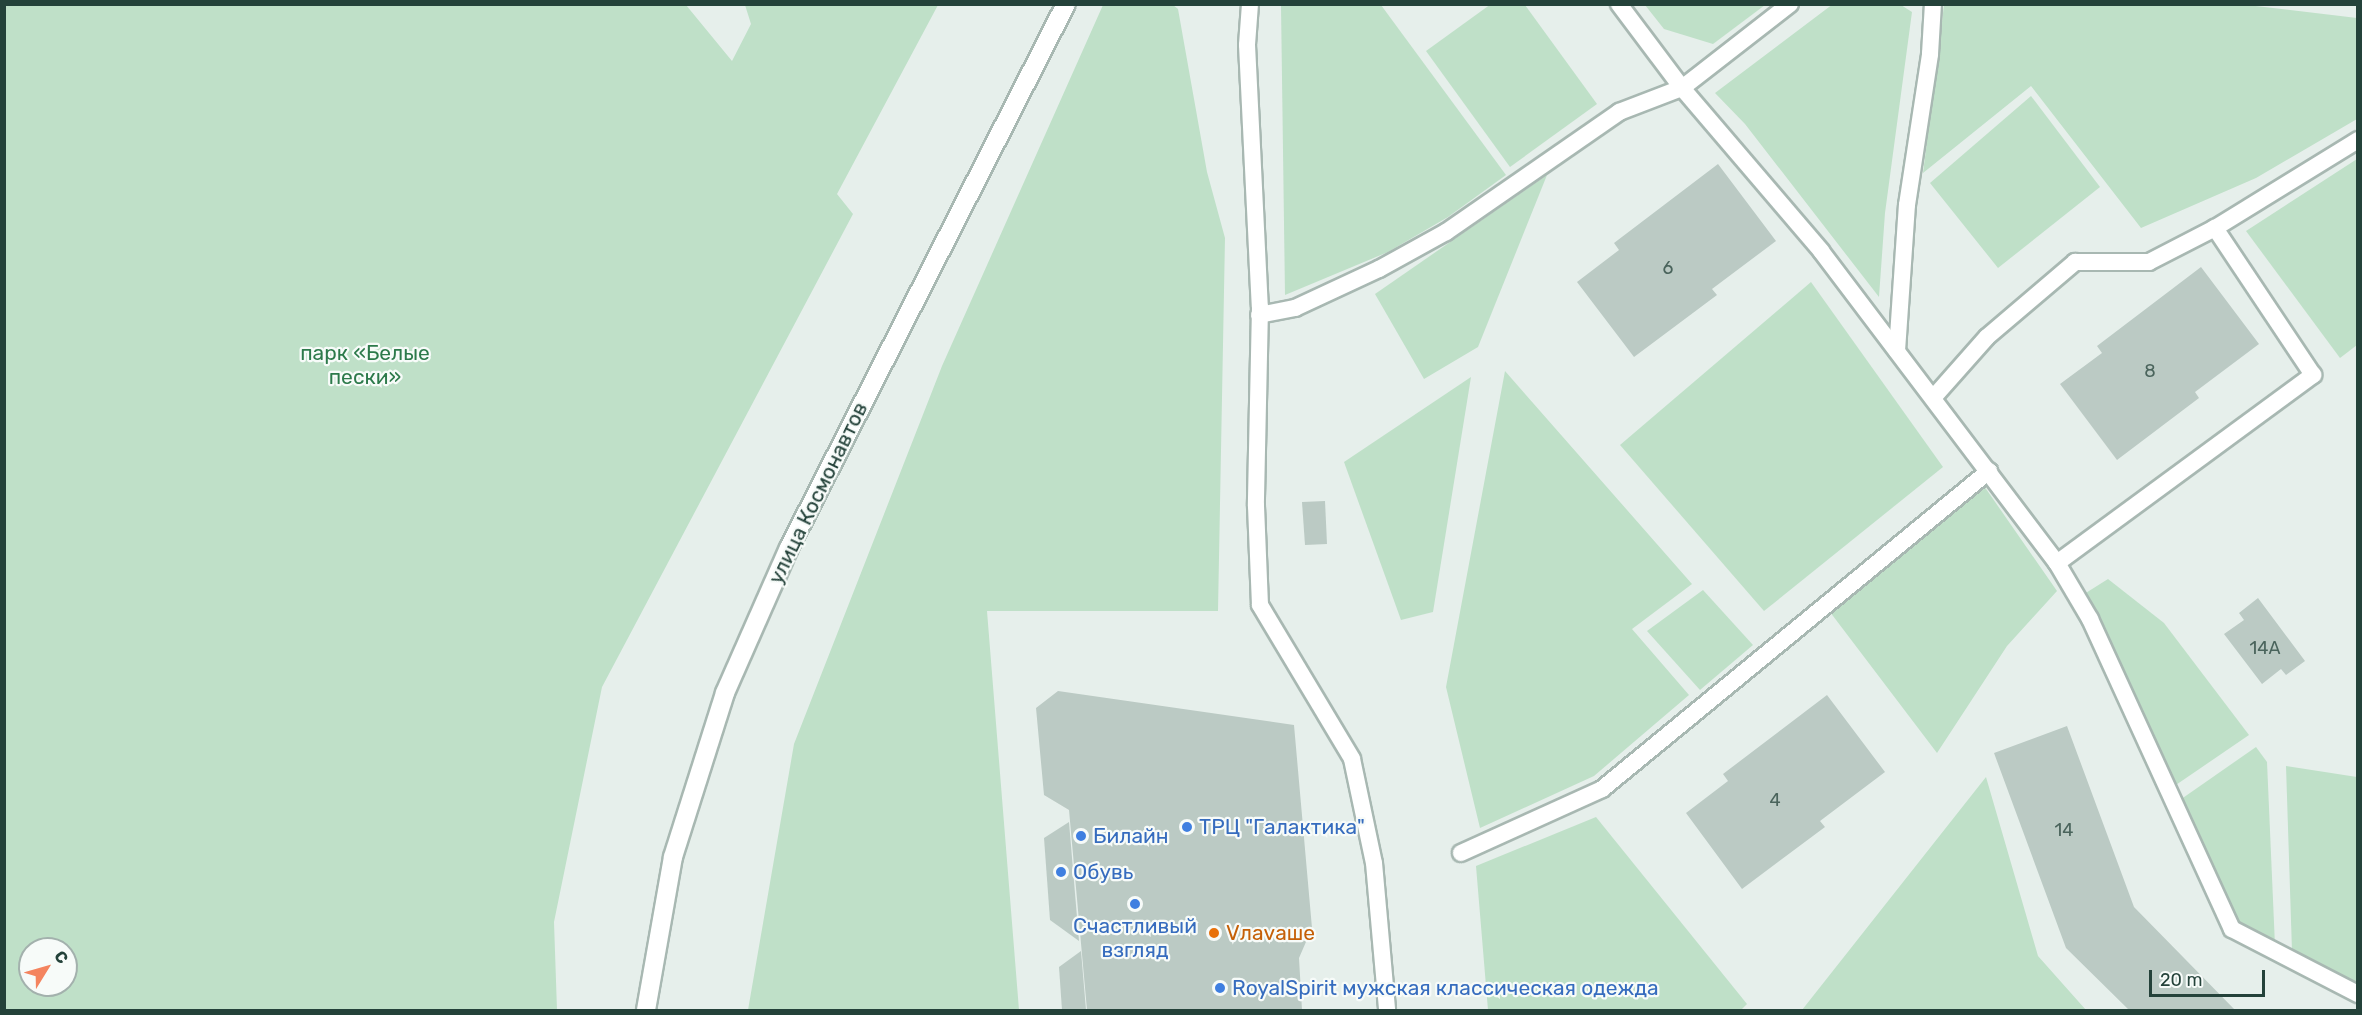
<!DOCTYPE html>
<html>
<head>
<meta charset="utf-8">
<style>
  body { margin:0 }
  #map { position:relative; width:2362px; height:1015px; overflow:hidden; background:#e6efeb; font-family:Rubik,sans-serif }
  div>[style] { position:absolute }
  .green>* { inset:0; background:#bfe0c8 }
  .building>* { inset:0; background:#bbcac4 }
  .roads { filter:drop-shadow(2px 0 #a8b8b2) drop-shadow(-2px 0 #a8b8b2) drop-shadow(0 2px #a8b8b2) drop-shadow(0 -2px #a8b8b2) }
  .service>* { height:16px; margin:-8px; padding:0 8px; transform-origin:8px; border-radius:8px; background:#fff }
  .tertiary>* { height:18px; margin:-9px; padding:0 9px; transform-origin:9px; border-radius:9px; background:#fff }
  .dots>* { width:16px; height:16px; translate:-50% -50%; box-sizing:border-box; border:3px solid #f7fbf9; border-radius:50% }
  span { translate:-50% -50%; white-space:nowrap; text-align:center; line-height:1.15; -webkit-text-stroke:4.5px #f7fbf9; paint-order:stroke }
  .number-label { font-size:18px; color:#4a645c }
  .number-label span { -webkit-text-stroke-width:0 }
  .park-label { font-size:21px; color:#2d7a4b }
  .street-label { font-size:21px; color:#24423a }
  .shop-label { font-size:21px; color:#366cbe }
  .left { translate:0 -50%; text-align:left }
  .food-label { font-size:21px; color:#c56008 }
  .frame { position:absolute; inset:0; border:6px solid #24423a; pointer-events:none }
  .north { position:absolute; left:18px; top:937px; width:60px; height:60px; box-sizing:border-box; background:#f7fbf9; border:2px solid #a3b1ad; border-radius:50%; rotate:53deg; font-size:16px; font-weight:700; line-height:24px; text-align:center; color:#24423a }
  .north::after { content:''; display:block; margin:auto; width:21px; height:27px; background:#f4845f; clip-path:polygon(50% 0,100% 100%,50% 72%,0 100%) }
  .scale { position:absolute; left:2149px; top:970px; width:116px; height:27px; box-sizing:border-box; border:3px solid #24423a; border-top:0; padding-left:8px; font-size:18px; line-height:21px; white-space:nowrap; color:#24423a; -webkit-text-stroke:4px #f7fbf9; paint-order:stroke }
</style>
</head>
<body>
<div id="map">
  <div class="green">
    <div style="clip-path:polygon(evenodd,5px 4px,686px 5px,732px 61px,751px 24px,745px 5px,938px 5px,837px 194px,853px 214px,602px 687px,554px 922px,557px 1010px,5px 1010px,5px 4px,30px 949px,66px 949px,66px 985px,30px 985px,30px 949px)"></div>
    <div style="clip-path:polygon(1491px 4px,1525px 5px,1597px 104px,1510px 167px,1426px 51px)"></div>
    <div style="clip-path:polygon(1833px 4px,1901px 5px,1912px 12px,1885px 213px,1879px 297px,1745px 124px,1715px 93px)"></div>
    <div style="clip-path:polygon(1103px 5px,1173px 5px,1178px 9px,1207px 172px,1225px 238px,1218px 611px,987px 611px,1019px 1010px,748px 1010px,794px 744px,942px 366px)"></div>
    <div style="clip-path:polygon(1281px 5px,1381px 5px,1506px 175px,1448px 217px,1388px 252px,1285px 295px)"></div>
    <div style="clip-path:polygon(1645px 5px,1765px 5px,1713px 44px,1664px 29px)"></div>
    <div style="clip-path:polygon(2247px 5px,2357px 18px,2357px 119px,2256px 178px,2141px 228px,2031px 86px,1923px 173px,1944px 5px)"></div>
    <div style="clip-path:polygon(2031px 96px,2100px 187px,1998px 268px,1930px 183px)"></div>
    <div style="clip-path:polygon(2357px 159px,2357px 345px,2340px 358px,2246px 231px)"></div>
    <div style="clip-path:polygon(1547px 175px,1478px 347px,1424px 379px,1375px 294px)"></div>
    <div style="clip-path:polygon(1811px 282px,1943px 467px,1764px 611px,1620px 445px)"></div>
    <div style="clip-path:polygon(1505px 371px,1692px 584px,1632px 629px,1689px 695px,1594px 776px,1480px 828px,1446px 687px)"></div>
    <div style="clip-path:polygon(1471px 377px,1433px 612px,1401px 620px,1344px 462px)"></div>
    <div style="clip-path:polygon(1984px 486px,2057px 591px,2007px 646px,1937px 753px,1830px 612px)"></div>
    <div style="clip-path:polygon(2108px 579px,2164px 623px,2249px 735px,2170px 789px,2081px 596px)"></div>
    <div style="clip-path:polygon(1703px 590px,1753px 645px,1700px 690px,1647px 631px)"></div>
    <div style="clip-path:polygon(2256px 747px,2267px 762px,2275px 946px,2237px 925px,2177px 802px)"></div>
    <div style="clip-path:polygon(2286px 766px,2357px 777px,2357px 983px,2292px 951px)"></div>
    <div style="clip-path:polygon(1986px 777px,2038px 956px,2086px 1010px,1802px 1010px)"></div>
    <div style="clip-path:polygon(1596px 817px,1747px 1004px,1741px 1010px,1488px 1010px,1476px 866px)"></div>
  </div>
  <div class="building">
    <div style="clip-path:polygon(1718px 164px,1776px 241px,1712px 289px,1717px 295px,1634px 357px,1577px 282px,1619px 250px,1614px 243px)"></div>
    <div style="clip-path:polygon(2201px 267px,2259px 344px,2195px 392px,2199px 398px,2117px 460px,2060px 384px,2102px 353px,2097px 346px)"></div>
    <div style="clip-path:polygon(1325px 501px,1327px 544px,1305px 545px,1302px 502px)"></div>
    <div style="clip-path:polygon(2258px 598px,2305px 661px,2286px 675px,2281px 669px,2262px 684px,2224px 634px,2244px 620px,2239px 613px)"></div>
    <div style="clip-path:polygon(1058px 691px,1294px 725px,1312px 928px,1299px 958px,1302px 1010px,1087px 1010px,1069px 810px,1044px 795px,1036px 708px)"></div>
    <div style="clip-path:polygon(1827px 695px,1885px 772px,1820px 821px,1825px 827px,1742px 889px,1686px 813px,1728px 781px,1723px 774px)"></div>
    <div style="clip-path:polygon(2067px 726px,2134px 907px,2235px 1010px,2129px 1010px,2066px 948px,1994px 753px)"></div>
    <div style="clip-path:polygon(1069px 822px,1079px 941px,1050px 920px,1044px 838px)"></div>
    <div style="clip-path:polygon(1081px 951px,1086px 1010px,1062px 1010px,1059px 967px)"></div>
  </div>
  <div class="roads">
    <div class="service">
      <div style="left:1250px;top:4px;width:41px;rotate:94.2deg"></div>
      <div style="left:1247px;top:45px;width:262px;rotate:87.2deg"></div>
      <div style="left:1260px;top:307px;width:199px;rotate:91.2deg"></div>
      <div style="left:1256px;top:506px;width:99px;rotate:87.7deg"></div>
      <div style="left:1260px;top:605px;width:179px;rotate:59.1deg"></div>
      <div style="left:1352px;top:759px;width:106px;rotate:78.1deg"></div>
      <div style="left:1374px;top:863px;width:148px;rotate:84.9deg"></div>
      <div style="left:1619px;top:4px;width:105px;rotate:53.1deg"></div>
      <div style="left:1682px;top:88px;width:214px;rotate:49.5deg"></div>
      <div style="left:1821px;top:251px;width:391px;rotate:52.9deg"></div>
      <div style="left:2057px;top:563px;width:65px;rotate:59.5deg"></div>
      <div style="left:2090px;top:619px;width:341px;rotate:65.4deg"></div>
      <div style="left:2232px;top:929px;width:142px;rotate:27.3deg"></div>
      <div style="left:1259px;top:315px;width:37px;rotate:-11deg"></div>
      <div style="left:1295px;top:308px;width:93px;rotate:-24.9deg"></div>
      <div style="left:1379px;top:269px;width:77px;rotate:-28.9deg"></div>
      <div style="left:1446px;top:232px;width:211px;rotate:-34.7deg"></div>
      <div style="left:1619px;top:112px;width:67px;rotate:-20.9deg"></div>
      <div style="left:1682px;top:88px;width:137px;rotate:-37.9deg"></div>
      <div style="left:1897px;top:351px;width:146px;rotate:-86.1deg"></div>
      <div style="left:1907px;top:205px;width:153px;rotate:-81.3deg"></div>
      <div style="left:1930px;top:54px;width:50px;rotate:-86.6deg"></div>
      <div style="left:1933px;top:398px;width:81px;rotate:-48.5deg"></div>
      <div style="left:1987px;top:337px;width:116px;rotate:-40.4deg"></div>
      <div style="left:2075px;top:262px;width:74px"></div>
      <div style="left:2149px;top:262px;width:74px;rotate:-27.3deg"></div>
      <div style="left:2215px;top:228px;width:168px;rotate:-31.6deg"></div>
      <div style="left:2057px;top:563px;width:318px;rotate:-36.3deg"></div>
      <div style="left:2313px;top:375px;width:177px;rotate:-123.7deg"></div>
      <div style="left:1461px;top:853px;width:155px;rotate:-24.4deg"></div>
      <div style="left:1602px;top:789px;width:501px;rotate:-39.41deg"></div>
    </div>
    <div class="tertiary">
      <div style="left:646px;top:1010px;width:155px;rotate:-80deg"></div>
      <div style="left:673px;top:857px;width:172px;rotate:-72.4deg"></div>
      <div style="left:725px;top:693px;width:158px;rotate:-66.2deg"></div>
      <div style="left:789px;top:548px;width:610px;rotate:-63.02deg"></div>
    </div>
  </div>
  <div class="dots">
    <div style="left:1187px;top:827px;background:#3f7fe0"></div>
    <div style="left:1081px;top:836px;background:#3f7fe0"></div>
    <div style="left:1061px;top:872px;background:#3f7fe0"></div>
    <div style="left:1135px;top:904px;background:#3f7fe0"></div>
    <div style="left:1214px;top:933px;background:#e8710a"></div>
    <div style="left:1220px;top:988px;background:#3f7fe0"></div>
  </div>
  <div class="number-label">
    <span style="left:1668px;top:268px">6</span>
    <span style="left:2150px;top:371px">8</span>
    <span style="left:2265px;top:648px">14А</span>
    <span style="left:1775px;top:800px">4</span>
    <span style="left:2064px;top:830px">14</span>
  </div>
  <div class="park-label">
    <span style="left:365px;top:365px">парк «Белые<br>пески»</span>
  </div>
  <div class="street-label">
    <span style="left:818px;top:493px;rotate:-64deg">улица Космонавтов</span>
  </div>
  <div class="shop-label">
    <span class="left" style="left:1199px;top:827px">ТРЦ "Галактика"</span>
    <span class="left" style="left:1093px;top:836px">Билайн</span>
    <span class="left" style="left:1073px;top:872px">Обувь</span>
    <span style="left:1135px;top:938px">Счастливый<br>взгляд</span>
    <span class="left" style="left:1232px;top:988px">RoyalSpirit мужская классическая одежда</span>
  </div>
  <div class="food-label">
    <span class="left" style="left:1226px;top:933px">Vлаvаше</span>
  </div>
  <div class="frame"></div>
  <div class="north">С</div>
  <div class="scale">20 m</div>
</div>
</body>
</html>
